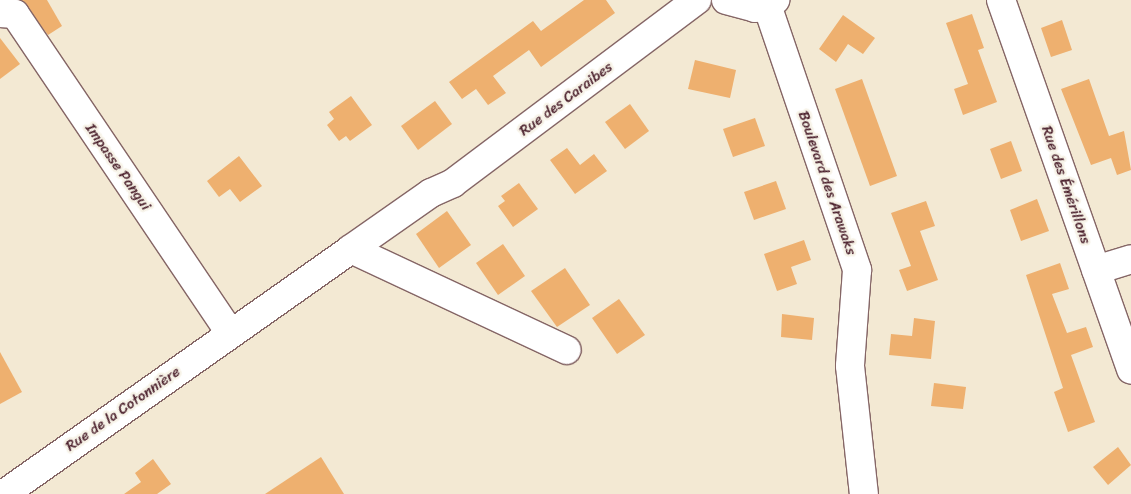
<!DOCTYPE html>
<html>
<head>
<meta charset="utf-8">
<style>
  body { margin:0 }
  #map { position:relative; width:1131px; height:494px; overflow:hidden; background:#f3e9d3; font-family:Sriracha,sans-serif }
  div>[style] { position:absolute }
  .building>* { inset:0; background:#eeb06f }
  .roads { filter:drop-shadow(1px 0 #856666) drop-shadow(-1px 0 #856666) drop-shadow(0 1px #856666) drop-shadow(0 -1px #856666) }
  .minor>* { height:28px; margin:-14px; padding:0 14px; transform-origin:14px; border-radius:14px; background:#fff }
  span { translate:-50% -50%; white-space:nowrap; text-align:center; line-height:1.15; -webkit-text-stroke:5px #f7f3e8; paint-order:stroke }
  .street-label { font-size:15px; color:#4a1f2b }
</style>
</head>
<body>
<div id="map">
  <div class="building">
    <div style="clip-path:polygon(21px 0,47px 0,62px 26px,48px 35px)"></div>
    <div style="clip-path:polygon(584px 0,606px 0,615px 13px,541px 67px,529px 50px,493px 76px,506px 93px,488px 105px,476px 89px,462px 99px,449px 82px,533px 21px,541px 31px)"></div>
    <div style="clip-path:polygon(972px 14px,984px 48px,978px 50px,997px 102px,963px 115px,954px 89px,968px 84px,946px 23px)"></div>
    <div style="clip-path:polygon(843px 15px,875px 38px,863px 54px,848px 44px,836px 62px,819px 49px)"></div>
    <div style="clip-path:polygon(1062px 20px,1072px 50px,1051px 57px,1041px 28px)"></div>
    <div style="clip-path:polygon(0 38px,20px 64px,0 79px)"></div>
    <div style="clip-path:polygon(695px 60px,736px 70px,730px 98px,688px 89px)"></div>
    <div style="clip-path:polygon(862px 79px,897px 176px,870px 186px,835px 89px)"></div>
    <div style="clip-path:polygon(1089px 79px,1109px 136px,1124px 131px,1131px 170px,1117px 175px,1111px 158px,1091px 165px,1061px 89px)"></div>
    <div style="clip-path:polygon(351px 96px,372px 125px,350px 141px,346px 136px,339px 141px,327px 125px,334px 119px,329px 112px)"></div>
    <div style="clip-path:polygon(435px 101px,452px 124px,418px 150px,401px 126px)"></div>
    <div style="clip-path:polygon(630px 104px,649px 131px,625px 149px,605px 122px)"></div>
    <div style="clip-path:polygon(755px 118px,765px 146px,733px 157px,723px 129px)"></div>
    <div style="clip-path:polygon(1011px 141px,1022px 171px,1001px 179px,990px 149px)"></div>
    <div style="clip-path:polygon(567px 148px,580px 165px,594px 154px,607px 171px,575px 194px,550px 160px)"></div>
    <div style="clip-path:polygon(239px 156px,262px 186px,240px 202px,230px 189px,219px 197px,207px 181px)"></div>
    <div style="clip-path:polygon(776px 181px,786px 209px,754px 220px,744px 192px)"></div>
    <div style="clip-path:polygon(519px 183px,538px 209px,513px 227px,498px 206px,505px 201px,501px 196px)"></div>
    <div style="clip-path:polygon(1037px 199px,1049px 231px,1021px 241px,1010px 210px)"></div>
    <div style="clip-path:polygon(926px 201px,935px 226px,920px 231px,938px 280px,907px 291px,899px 270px,911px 266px,891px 213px)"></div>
    <div style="clip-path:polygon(447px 211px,471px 245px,439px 268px,416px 234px)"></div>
    <div style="clip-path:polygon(804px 240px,811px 260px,791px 267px,797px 284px,777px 291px,764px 254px)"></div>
    <div style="clip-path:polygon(503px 244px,525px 276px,498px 295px,476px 263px)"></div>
    <div style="clip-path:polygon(1060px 263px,1069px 289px,1052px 294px,1067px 333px,1086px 327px,1093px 347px,1071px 355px,1095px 422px,1068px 432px,1054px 392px,1063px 388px,1026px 275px)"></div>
    <div style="clip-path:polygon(565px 268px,590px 305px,557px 327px,531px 291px)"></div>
    <div style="clip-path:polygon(619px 299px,645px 335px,617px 354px,592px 318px)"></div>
    <div style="clip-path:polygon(782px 314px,814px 318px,812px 340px,781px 337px)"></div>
    <div style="clip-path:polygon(914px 318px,935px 321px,931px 359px,889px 355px,891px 334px,912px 336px)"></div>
    <div style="clip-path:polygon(0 352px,22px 392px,0 404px)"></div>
    <div style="clip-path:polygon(934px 383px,966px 387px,963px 409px,931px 406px)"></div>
    <div style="clip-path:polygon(1118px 447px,1131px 465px,1108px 485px,1093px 467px)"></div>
    <div style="clip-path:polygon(321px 457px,344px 494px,265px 494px)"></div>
    <div style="clip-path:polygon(153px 459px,171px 484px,157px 494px,124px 494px,141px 482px,135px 473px)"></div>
  </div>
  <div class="roads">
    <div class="minor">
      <div style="left:726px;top:0;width:30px;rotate:15deg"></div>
      <div style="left:755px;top:8px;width:22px;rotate:-22deg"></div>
      <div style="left:1001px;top:0;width:392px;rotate:70.6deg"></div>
      <div style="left:767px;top:5px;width:280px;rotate:71.2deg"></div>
      <div style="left:857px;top:270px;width:96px;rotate:94.2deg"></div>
      <div style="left:850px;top:366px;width:129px;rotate:83.8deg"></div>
      <div style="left:0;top:13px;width:15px;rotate:4deg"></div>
      <div style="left:15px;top:14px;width:385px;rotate:56deg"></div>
      <div style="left:351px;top:249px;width:98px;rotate:-35deg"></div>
      <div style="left:431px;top:193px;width:24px;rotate:-24deg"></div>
      <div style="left:453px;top:183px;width:305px;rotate:-36.9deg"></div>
      <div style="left:1096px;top:270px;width:37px;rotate:-17deg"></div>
      <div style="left:4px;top:494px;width:425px;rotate:-35.2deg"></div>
      <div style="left:351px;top:249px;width:238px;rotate:25.1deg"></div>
    </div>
  </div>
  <div class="street-label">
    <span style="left:566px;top:99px;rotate:-37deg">Rue des Caraibes</span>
    <span style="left:118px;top:167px;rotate:55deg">Impasse Pangui</span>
    <span style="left:827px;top:183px;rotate:71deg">Boulevard des Arawaks</span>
    <span style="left:1066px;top:185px;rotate:71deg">Rue des Émérillons</span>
    <span style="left:123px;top:409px;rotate:-35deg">Rue de la Cotonnière</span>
  </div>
</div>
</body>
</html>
